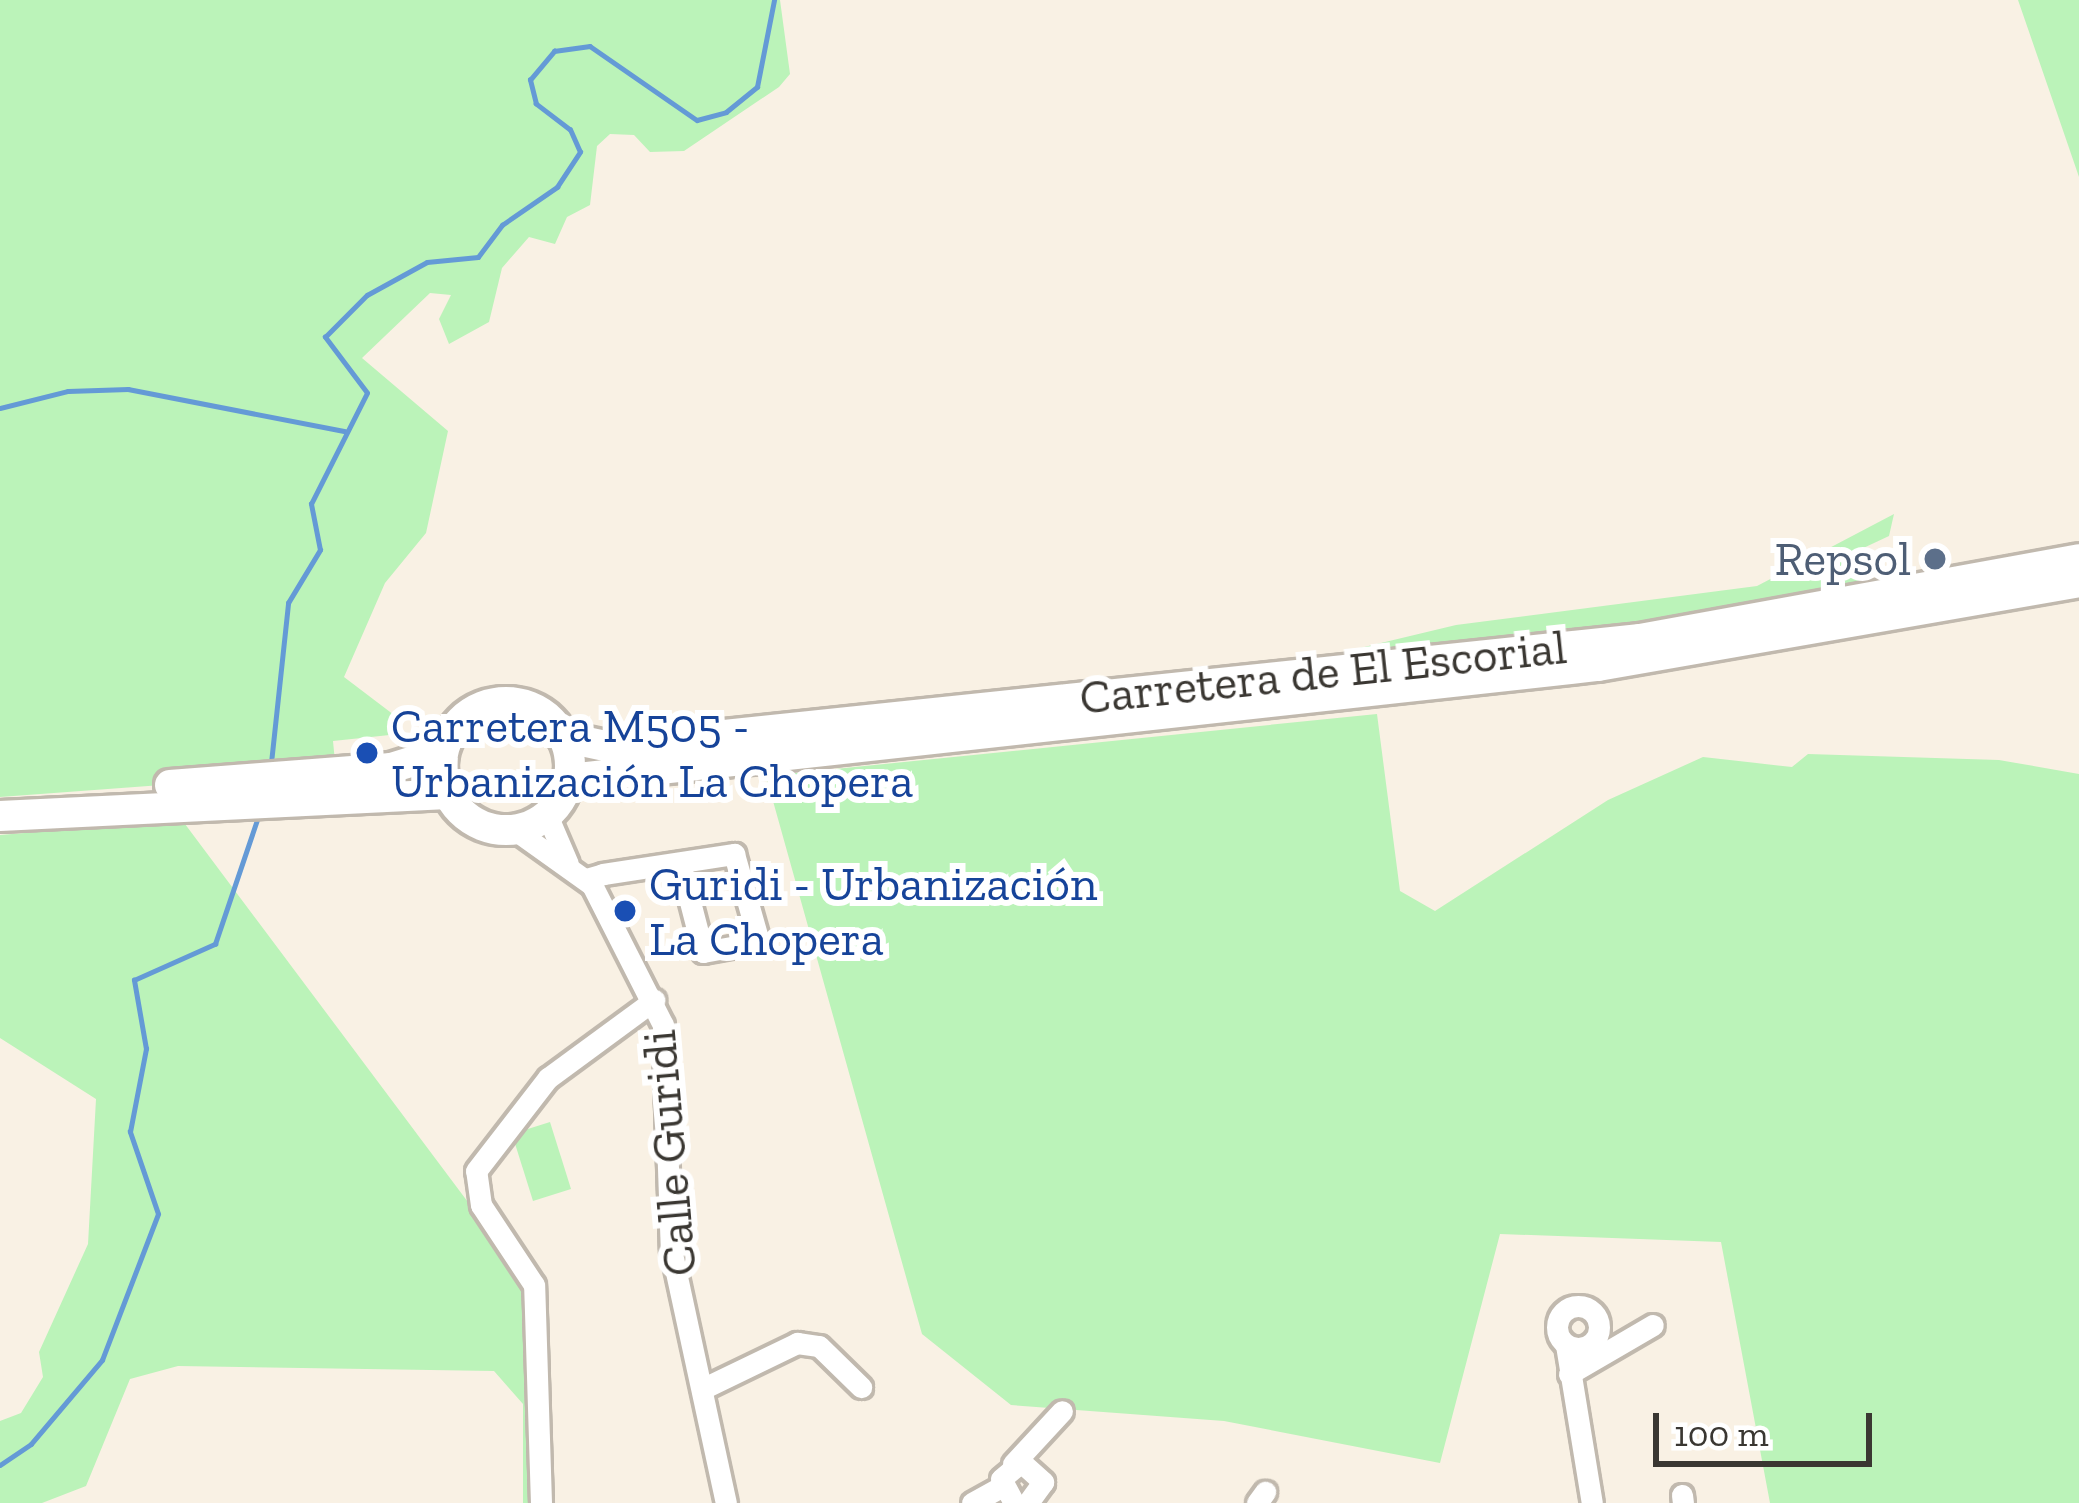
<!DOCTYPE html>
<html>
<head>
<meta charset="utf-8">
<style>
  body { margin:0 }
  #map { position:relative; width:2079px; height:1503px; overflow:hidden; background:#f9f1e4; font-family:"Zilla Slab",serif }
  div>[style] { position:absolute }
  .green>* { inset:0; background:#bbf3b9 }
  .stream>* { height:4.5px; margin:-2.25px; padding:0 2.25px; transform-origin:2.25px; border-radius:2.25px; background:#649ad6 }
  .roads { filter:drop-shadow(3px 0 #c1b9ae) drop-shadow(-3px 0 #c1b9ae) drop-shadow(0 3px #c1b9ae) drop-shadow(0 -3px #c1b9ae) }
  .minor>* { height:21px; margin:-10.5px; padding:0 10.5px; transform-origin:10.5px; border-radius:10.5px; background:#fff }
  .minor>.ring { margin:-10.5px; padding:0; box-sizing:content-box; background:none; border:21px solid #fff; border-radius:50% }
  .highway>* { height:30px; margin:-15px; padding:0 15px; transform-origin:15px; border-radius:15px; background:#fff }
  .highway>.ring { margin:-15px; padding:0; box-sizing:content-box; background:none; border:30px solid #fff; border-radius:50% }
  .dots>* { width:33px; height:33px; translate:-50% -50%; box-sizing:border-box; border:6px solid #fff; border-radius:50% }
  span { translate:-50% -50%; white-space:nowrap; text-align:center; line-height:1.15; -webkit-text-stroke:12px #fff; paint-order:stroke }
  .service-label { font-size:48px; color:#4e5e75 }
  .right { translate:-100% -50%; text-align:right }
  .street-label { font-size:48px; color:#3a3732 }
  .transit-label { font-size:48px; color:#164399 }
  .left { translate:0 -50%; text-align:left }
  .scale { position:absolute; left:1653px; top:1413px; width:219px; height:54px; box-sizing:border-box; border:6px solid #3a3732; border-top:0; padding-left:15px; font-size:36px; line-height:42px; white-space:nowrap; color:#3a3732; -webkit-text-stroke:9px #fff; paint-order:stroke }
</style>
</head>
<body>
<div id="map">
  <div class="green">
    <div style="clip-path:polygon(0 0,780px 0,790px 74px,779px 87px,684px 151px,650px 152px,634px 135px,610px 134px,597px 146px,590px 205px,567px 217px,555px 244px,529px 237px,502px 268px,489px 322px,449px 344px,439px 319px,451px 295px,430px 293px,362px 358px,448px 431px,426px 533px,385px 583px,344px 677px,398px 718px,399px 734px,333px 741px,336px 772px,0 797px)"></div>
    <div style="clip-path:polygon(2018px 0,2079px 0,2079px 177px,2057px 113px)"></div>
    <div style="clip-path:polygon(1894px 514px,1889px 536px,1857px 551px,1871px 584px,1640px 639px,1338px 671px,1335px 654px,1456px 625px,1757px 586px)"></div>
    <div style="clip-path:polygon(1377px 714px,1400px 891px,1435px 911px,1608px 800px,1703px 757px,1792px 767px,1808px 754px,1999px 760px,2079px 774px,2079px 1503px,1770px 1503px,1721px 1242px,1500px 1234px,1440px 1463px,1224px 1421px,1011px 1405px,922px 1334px,766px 776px)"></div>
    <div style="clip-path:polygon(182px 820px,530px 1285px,536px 1503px,523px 1503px,523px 1404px,494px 1371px,178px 1366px,130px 1379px,86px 1486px,42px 1503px,0 1503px,0 1421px,21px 1413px,43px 1377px,39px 1352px,88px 1244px,96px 1099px,0 1038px,0 835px)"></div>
    <div style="clip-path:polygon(550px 1122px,571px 1189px,533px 1201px,512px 1134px)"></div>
  </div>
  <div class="stream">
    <div style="left:0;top:408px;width:70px;rotate:-14deg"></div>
    <div style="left:68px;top:391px;width:60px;rotate:-1.9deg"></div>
    <div style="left:128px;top:389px;width:221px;rotate:11deg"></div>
    <div style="left:271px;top:763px;width:161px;rotate:-83.9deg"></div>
    <div style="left:288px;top:603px;width:62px;rotate:-58.9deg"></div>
    <div style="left:320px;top:550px;width:47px;rotate:-101.1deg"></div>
    <div style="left:311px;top:504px;width:124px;rotate:-63.2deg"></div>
    <div style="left:367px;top:393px;width:70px;rotate:-126.9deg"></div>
    <div style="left:325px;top:337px;width:59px;rotate:-45deg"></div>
    <div style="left:367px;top:295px;width:68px;rotate:-28.8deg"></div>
    <div style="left:427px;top:262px;width:51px;rotate:-5.6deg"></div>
    <div style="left:478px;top:257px;width:40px;rotate:-53deg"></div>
    <div style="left:502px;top:225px;width:67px;rotate:-34.6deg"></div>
    <div style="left:557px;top:187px;width:42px;rotate:-56.7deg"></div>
    <div style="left:580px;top:152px;width:24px;rotate:-114deg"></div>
    <div style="left:570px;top:130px;width:43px;rotate:-142.6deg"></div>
    <div style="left:536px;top:104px;width:25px;rotate:-104deg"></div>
    <div style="left:530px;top:80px;width:38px;rotate:-50deg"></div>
    <div style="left:554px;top:51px;width:36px;rotate:-8deg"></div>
    <div style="left:590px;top:46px;width:130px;rotate:34.7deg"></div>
    <div style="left:697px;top:120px;width:30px;rotate:-15deg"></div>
    <div style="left:726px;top:112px;width:40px;rotate:-39deg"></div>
    <div style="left:757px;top:87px;width:89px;rotate:-78.9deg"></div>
    <div style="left:0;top:1465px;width:37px;rotate:-34deg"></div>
    <div style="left:31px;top:1444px;width:110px;rotate:-49.8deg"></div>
    <div style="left:102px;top:1360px;width:156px;rotate:-69deg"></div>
    <div style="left:158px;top:1214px;width:87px;rotate:-108.9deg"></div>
    <div style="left:130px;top:1132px;width:85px;rotate:-79.1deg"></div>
    <div style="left:146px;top:1049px;width:70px;rotate:-99.9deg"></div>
    <div style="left:134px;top:980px;width:89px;rotate:-24deg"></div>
    <div style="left:215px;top:944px;width:131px;rotate:-71.3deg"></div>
  </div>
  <div class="roads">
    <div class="minor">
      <div style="left:547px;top:815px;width:53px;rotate:66.8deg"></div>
      <div style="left:515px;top:830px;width:95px;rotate:35.5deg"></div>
      <div style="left:592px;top:885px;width:157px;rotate:63.1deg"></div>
      <div style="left:663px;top:1025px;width:224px;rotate:88deg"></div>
      <div style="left:671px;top:1249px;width:260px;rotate:77.8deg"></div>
      <div style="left:586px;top:879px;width:18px;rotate:-16deg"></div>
      <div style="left:603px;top:874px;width:133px;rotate:-8.7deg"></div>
      <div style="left:734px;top:854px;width:91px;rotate:74.1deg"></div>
      <div style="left:759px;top:942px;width:57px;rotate:169.9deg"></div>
      <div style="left:703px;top:952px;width:92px;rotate:-104.5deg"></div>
      <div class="ring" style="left:1557px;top:1306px;width:21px;height:21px"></div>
      <div style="left:1566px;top:1345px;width:160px;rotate:80.7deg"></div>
      <div style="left:1569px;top:1374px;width:97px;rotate:-30.3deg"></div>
      <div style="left:702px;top:1389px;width:106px;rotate:-25.8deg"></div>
      <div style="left:797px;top:1343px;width:22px;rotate:8deg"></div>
      <div style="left:819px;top:1346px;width:59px;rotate:44.3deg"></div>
      <div style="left:1013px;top:1464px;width:72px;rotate:-47.2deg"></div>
      <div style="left:1682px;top:1495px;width:8px;rotate:83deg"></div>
      <div style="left:541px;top:1503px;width:218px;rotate:-91.8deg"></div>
      <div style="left:534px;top:1285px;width:96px;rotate:-123.5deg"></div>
      <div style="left:481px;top:1205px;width:34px;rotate:-98deg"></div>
      <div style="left:476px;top:1171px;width:118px;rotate:-52.3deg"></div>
      <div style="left:548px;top:1078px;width:132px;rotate:-36.3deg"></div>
      <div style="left:972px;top:1503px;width:33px;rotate:-29deg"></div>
      <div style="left:1014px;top:1503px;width:27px;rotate:-118deg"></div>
      <div style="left:1001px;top:1479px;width:26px;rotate:-40deg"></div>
      <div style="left:1021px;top:1462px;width:30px;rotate:42deg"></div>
      <div style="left:1043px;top:1482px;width:26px;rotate:126deg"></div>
      <div style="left:1257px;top:1503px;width:14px;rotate:-54deg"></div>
    </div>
    <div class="highway">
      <div class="ring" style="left:442px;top:702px;width:98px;height:98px"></div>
      <div style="left:563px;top:737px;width:48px;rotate:12deg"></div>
      <div style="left:610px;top:747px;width:1036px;rotate:-5.99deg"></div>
      <div style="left:1640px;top:639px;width:446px;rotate:-10.3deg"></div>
      <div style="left:569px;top:779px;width:1035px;rotate:-6.27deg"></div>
      <div style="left:1598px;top:666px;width:488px;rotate:-9.9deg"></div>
      <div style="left:170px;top:785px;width:222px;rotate:-4.4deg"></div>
      <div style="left:391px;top:768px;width:54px;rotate:-17.1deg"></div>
      <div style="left:0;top:816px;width:448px;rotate:-2.8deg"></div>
    </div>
  </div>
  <div class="dots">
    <div style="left:1935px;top:559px;background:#5c6f8a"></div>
    <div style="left:367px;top:753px;background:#1a4fb4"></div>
    <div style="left:625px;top:911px;background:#1a4fb4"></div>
  </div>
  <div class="service-label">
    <span class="right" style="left:1911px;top:559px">Repsol</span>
  </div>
  <div class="street-label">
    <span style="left:1323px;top:672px;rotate:-6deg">Carretera de El Escorial</span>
    <span style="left:669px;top:1153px;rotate:-95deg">Calle Guridi</span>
  </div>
  <div class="transit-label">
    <span class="left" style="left:391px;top:753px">Carretera M505 -<br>Urbanización La Chopera</span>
    <span class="left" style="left:649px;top:911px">Guridi - Urbanización<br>La Chopera</span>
  </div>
  <div class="scale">100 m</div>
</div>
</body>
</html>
